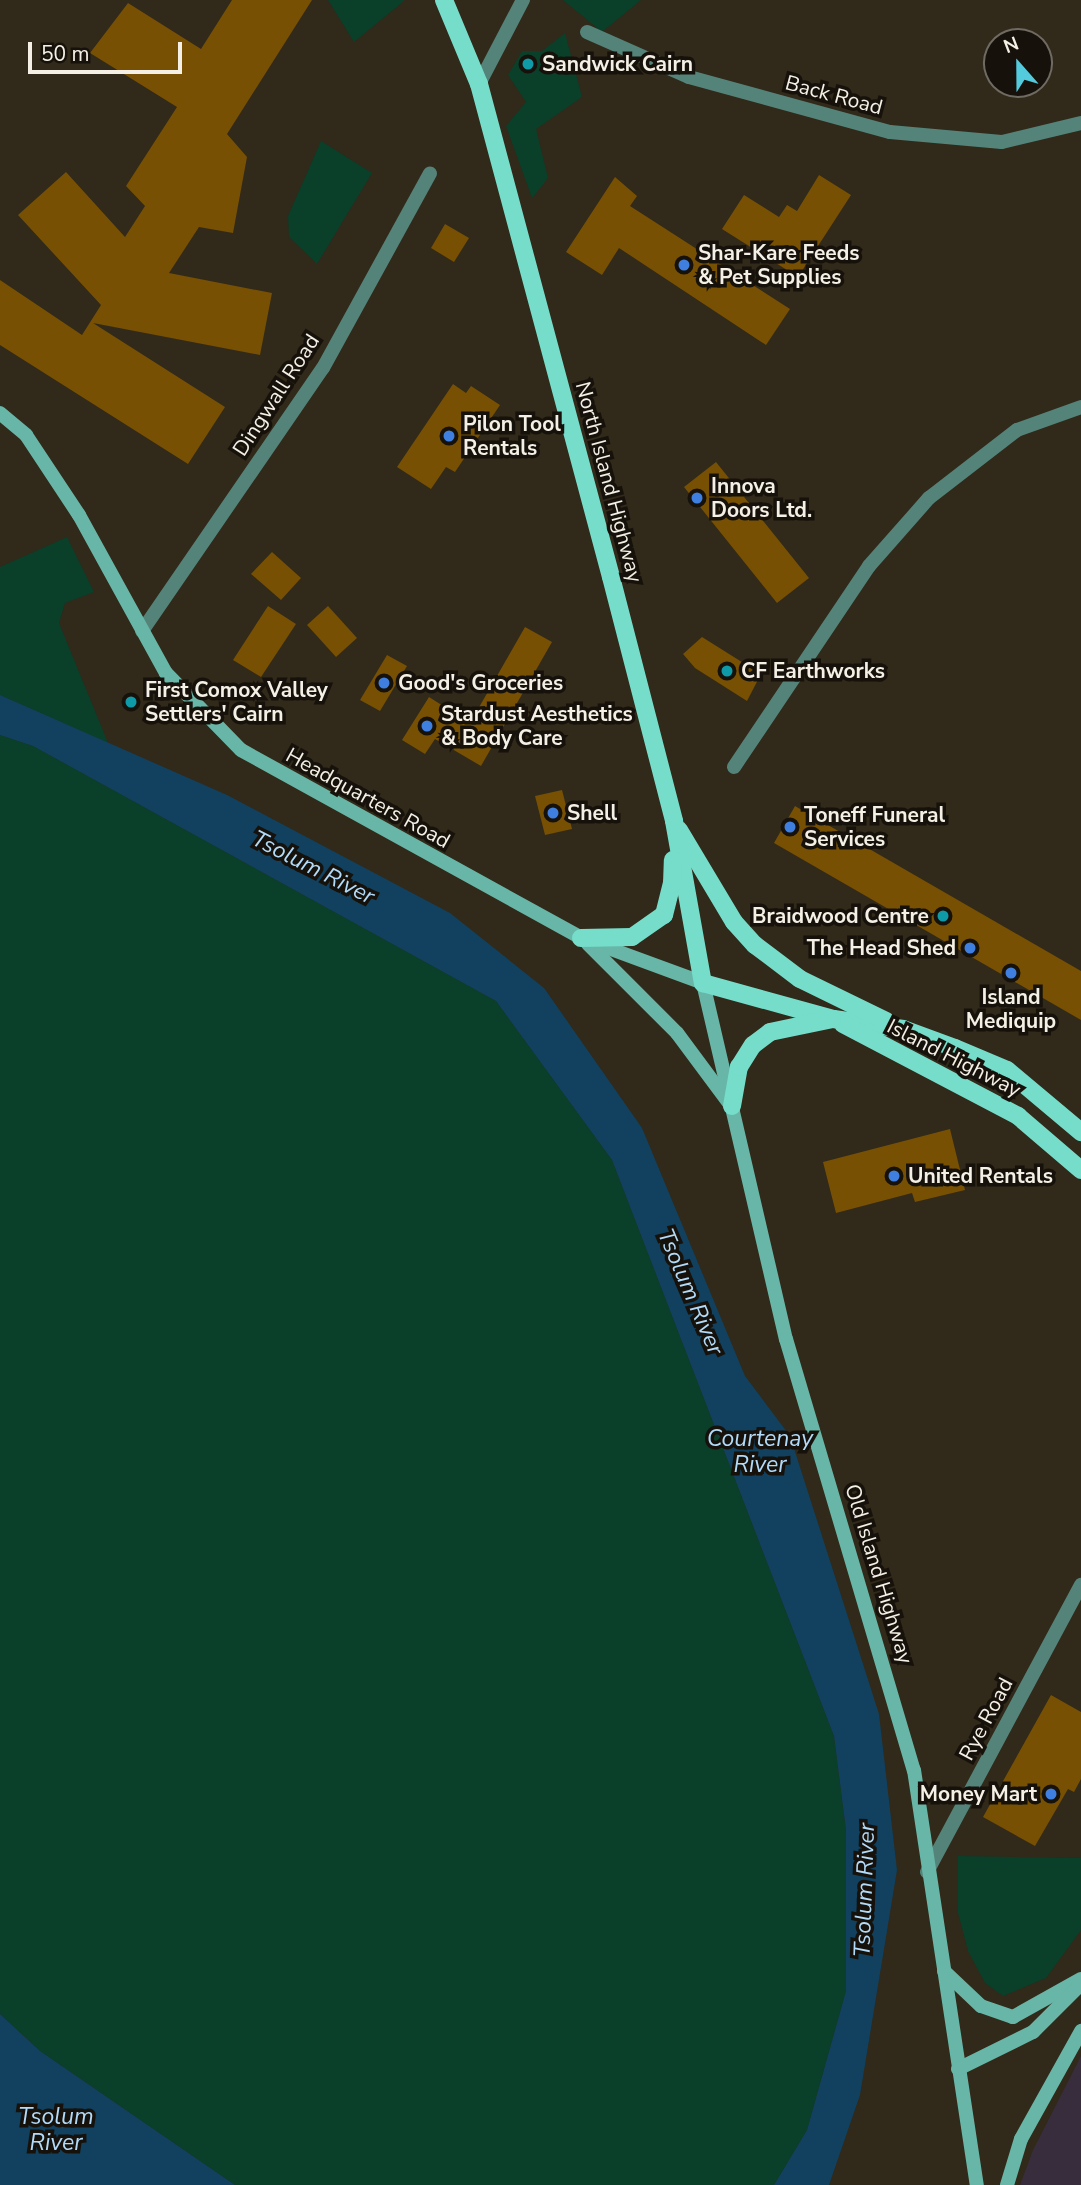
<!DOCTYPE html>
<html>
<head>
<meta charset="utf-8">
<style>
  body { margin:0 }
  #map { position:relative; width:1081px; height:2185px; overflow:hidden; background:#312919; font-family:"Nunito Sans",sans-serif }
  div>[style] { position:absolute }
  .commercial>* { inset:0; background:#382d3c }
  .green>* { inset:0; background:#0a3f29 }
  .water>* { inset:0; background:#11415f }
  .building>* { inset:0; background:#775003 }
  .minor>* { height:14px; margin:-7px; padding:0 7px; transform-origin:7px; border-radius:7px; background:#54837a }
  .secondary>* { height:14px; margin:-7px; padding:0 7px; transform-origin:7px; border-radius:7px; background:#67b6a7 }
  .primary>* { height:18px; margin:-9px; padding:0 9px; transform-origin:9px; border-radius:9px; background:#75ddca }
  .dots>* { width:19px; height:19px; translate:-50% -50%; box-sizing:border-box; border:4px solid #16120b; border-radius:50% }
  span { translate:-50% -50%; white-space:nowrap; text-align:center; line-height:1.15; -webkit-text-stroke:7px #16120b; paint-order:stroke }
  .poi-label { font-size:21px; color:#f5f0e6; font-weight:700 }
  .left { translate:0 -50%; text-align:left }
  .right { translate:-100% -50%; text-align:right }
  .street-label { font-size:21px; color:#f5f0e6 }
  .water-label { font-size:23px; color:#b2daf9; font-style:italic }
  .north { position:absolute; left:983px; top:28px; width:70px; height:70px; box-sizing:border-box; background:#16120b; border:2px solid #6f6b63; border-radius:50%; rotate:339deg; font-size:19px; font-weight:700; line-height:28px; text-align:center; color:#f5f0e6 }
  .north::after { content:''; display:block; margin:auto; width:24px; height:32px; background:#54cadd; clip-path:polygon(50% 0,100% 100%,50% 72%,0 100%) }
  .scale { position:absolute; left:28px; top:42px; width:154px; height:32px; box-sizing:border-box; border:4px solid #f5f0e6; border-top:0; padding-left:9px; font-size:21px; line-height:24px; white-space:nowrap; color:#f5f0e6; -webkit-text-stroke:5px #16120b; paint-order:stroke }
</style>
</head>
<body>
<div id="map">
  <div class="commercial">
    <div style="clip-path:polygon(1081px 2056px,1081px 2185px,1020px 2185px,1033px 2150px)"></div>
  </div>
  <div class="green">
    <div style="clip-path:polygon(328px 0,404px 0,404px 1px,354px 42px)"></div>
    <div style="clip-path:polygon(563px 0,641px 0,602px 32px)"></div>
    <div style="clip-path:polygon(565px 33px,582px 97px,536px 129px,548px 178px,532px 198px,506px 126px,526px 102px,508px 75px,522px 51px,542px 51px)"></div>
    <div style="clip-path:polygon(321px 141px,372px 173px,317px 264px,289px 237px,288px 216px)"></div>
    <div style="clip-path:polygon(67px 537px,94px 592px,65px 603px,59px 623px,108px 743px,0 695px,0 567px)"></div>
    <div style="clip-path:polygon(0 735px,33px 746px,496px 1001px,612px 1160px,834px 1736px,846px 1830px,846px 1991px,807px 2130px,774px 2185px,235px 2185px,40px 2051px,0 2014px)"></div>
    <div style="clip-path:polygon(958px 1856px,1081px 1858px,1081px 1930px,1046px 1978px,1003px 1996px,985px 1983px,968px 1951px,958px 1913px)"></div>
  </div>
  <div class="water">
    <div style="clip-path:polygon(0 695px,227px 795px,450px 913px,544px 988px,642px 1128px,745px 1376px,790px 1436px,879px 1714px,897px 1870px,860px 2095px,829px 2185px,774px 2185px,807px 2130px,846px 1991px,846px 1830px,834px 1736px,612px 1160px,496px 1001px,33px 746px,0 735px)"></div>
    <div style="clip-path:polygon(0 2014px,40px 2051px,235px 2185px,0 2185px)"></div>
  </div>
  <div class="building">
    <div style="clip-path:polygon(232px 0,312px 0,227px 134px,247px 157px,233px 233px,199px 227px,169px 273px,272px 293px,260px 355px,93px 323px,225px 407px,188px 464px,0 345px,0 280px,82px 335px,101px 305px,18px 215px,66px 172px,125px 237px,145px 206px,126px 186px,177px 107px,90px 53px,128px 3px,201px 49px)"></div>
    <div style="clip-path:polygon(819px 175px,851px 195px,798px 277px,722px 229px,744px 195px,779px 217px,787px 205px,797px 211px)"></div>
    <div style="clip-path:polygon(615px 177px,637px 196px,630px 206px,790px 309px,766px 345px,619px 248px,602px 275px,566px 252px)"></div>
    <div style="clip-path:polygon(445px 224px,469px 238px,454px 262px,431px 248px)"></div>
    <div style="clip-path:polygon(453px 384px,466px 393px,471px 386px,500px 405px,455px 472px,446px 467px,431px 489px,397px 467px)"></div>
    <div style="clip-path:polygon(716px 462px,809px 578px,777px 603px,684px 487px)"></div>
    <div style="clip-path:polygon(272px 552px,301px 578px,281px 600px,251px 574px)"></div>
    <div style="clip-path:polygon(268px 606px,296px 624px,261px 677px,233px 660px)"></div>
    <div style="clip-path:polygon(328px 606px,357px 638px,336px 657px,307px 625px)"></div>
    <div style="clip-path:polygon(525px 627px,552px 642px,481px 766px,435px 739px,425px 754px,402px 740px,429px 697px,470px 723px)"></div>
    <div style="clip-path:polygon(702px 637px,761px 674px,747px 701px,695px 668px,683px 654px)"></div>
    <div style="clip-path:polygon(387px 655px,407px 666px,380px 711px,360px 700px)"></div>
    <div style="clip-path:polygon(562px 790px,572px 829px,545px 835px,535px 796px)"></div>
    <div style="clip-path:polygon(795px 806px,1081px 971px,1081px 1020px,774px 843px)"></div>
    <div style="clip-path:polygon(950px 1129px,965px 1190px,915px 1202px,912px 1193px,836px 1213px,823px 1162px)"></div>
    <div style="clip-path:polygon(1051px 1695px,1081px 1712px,1081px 1779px,1074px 1792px,1068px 1789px,1035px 1846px,983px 1817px)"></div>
  </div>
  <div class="minor">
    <div style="left:587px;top:32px;width:111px;rotate:23.8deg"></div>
    <div style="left:689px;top:77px;width:208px;rotate:15.3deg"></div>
    <div style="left:890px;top:132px;width:112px;rotate:5.1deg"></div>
    <div style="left:1002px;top:142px;width:81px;rotate:-13.5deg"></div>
    <div style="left:479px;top:84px;width:95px;rotate:-62.4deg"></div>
    <div style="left:142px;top:631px;width:319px;rotate:-55.5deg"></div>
    <div style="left:323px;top:368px;width:222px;rotate:-61.2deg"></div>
    <div style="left:734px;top:767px;width:242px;rotate:-56.1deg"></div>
    <div style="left:869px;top:566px;width:91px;rotate:-48.6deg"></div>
    <div style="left:929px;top:498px;width:111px;rotate:-37.7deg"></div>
    <div style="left:1017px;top:430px;width:68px;rotate:-19.8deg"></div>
    <div style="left:927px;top:1872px;width:326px;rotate:-61.8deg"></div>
  </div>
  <div class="secondary">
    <div style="left:0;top:413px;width:34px;rotate:40deg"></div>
    <div style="left:26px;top:435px;width:96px;rotate:56.5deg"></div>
    <div style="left:79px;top:515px;width:180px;rotate:61.2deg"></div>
    <div style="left:166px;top:673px;width:107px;rotate:45.8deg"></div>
    <div style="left:241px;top:750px;width:389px;rotate:28.9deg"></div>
    <div style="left:581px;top:938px;width:130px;rotate:20.2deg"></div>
    <div style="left:703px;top:983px;width:366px;rotate:76.9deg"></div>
    <div style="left:786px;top:1339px;width:450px;rotate:73.5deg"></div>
    <div style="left:914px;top:1770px;width:420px;rotate:81.4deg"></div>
    <div style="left:588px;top:944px;width:126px;rotate:45deg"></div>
    <div style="left:677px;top:1033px;width:87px;rotate:53.4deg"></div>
    <div style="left:944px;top:1971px;width:51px;rotate:43.4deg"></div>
    <div style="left:981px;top:2006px;width:34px;rotate:19deg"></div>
    <div style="left:1013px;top:2017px;width:78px;rotate:-29.2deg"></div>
    <div style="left:958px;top:2069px;width:84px;rotate:-26.3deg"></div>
    <div style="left:1033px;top:2032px;width:62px;rotate:-45deg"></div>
    <div style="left:1007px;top:2185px;width:48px;rotate:-73.1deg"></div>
    <div style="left:1021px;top:2139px;width:124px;rotate:-60.9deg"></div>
  </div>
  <div class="primary">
    <div style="left:444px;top:0;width:91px;rotate:67.4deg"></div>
    <div style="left:479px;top:84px;width:510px;rotate:75.01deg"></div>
    <div style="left:611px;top:577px;width:252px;rotate:75.5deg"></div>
    <div style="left:674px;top:821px;width:165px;rotate:79.9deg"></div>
    <div style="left:703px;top:983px;width:136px;rotate:15.4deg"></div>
    <div style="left:834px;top:1019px;width:70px;rotate:8.2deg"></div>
    <div style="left:903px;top:1029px;width:55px;rotate:20.1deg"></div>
    <div style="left:955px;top:1048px;width:56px;rotate:22.9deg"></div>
    <div style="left:1007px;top:1070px;width:97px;rotate:40deg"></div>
    <div style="left:679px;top:830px;width:107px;rotate:59.1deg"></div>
    <div style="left:734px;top:922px;width:31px;rotate:48deg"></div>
    <div style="left:755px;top:945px;width:56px;rotate:37.1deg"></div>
    <div style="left:800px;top:979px;width:96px;rotate:26deg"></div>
    <div style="left:581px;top:938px;width:51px;rotate:-1.1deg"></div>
    <div style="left:632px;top:937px;width:39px;rotate:-35deg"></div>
    <div style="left:664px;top:915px;width:32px;rotate:-76deg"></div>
    <div style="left:672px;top:884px;width:24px;rotate:-88deg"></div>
    <div style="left:843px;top:1024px;width:198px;rotate:27.7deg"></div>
    <div style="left:1018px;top:1116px;width:83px;rotate:40.6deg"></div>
    <div style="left:732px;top:1106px;width:40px;rotate:-80deg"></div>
    <div style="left:739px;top:1067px;width:26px;rotate:-58deg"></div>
    <div style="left:753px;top:1045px;width:21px;rotate:-37deg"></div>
    <div style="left:770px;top:1032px;width:63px;rotate:-11.8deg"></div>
  </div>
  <div class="dots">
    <div style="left:528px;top:64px;background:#0f9aa8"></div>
    <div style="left:684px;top:265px;background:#3f7fe0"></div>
    <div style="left:449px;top:436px;background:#3f7fe0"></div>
    <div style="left:697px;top:498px;background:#3f7fe0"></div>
    <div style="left:727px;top:671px;background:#0f9aa8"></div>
    <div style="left:384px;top:683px;background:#3f7fe0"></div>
    <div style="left:131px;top:702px;background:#0f9aa8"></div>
    <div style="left:427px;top:726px;background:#3f7fe0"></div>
    <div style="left:553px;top:813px;background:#3f7fe0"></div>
    <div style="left:790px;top:827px;background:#3f7fe0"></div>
    <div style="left:943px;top:916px;background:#0f9aa8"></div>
    <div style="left:970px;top:948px;background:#3f7fe0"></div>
    <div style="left:1011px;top:973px;background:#3f7fe0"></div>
    <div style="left:894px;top:1176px;background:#3f7fe0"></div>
    <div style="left:1051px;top:1794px;background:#3f7fe0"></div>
  </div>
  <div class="poi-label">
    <span class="left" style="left:542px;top:64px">Sandwick Cairn</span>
    <span class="left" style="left:698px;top:265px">Shar-Kare Feeds<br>&amp; Pet Supplies</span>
    <span class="left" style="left:463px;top:436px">Pilon Tool<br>Rentals</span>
    <span class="left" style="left:711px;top:498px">Innova<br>Doors Ltd.</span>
    <span class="left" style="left:741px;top:671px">CF Earthworks</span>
    <span class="left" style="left:398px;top:683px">Good's Groceries</span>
    <span class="left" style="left:145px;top:702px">First Comox Valley<br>Settlers' Cairn</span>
    <span class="left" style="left:441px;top:726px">Stardust Aesthetics<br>&amp; Body Care</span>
    <span class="left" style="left:567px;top:813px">Shell</span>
    <span class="left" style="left:804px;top:827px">Toneff Funeral<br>Services</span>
    <span class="right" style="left:929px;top:916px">Braidwood Centre</span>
    <span class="right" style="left:956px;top:948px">The Head Shed</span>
    <span style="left:1011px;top:1009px">Island<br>Mediquip</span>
    <span class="left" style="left:908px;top:1176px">United Rentals</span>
    <span class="right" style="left:1037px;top:1794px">Money Mart</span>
  </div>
  <div class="street-label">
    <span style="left:834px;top:95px;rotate:15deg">Back Road</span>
    <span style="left:276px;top:395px;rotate:-57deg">Dingwall Road</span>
    <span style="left:609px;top:482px;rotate:75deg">North Island Highway</span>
    <span style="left:368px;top:798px;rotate:29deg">Headquarters Road</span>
    <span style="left:954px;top:1058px;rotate:27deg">Island Highway</span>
    <span style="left:879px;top:1574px;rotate:73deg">Old Island Highway</span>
    <span style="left:986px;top:1719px;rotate:-62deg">Rye Road</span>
  </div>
  <div class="water-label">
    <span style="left:313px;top:868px;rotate:27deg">Tsolum River</span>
    <span style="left:690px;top:1292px;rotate:67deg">Tsolum River</span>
    <span style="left:760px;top:1452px">Courtenay<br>River</span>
    <span style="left:865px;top:1890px;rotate:-88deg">Tsolum River</span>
    <span style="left:56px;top:2130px">Tsolum<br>River</span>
  </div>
  <div class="north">N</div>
  <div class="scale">50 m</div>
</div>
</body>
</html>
